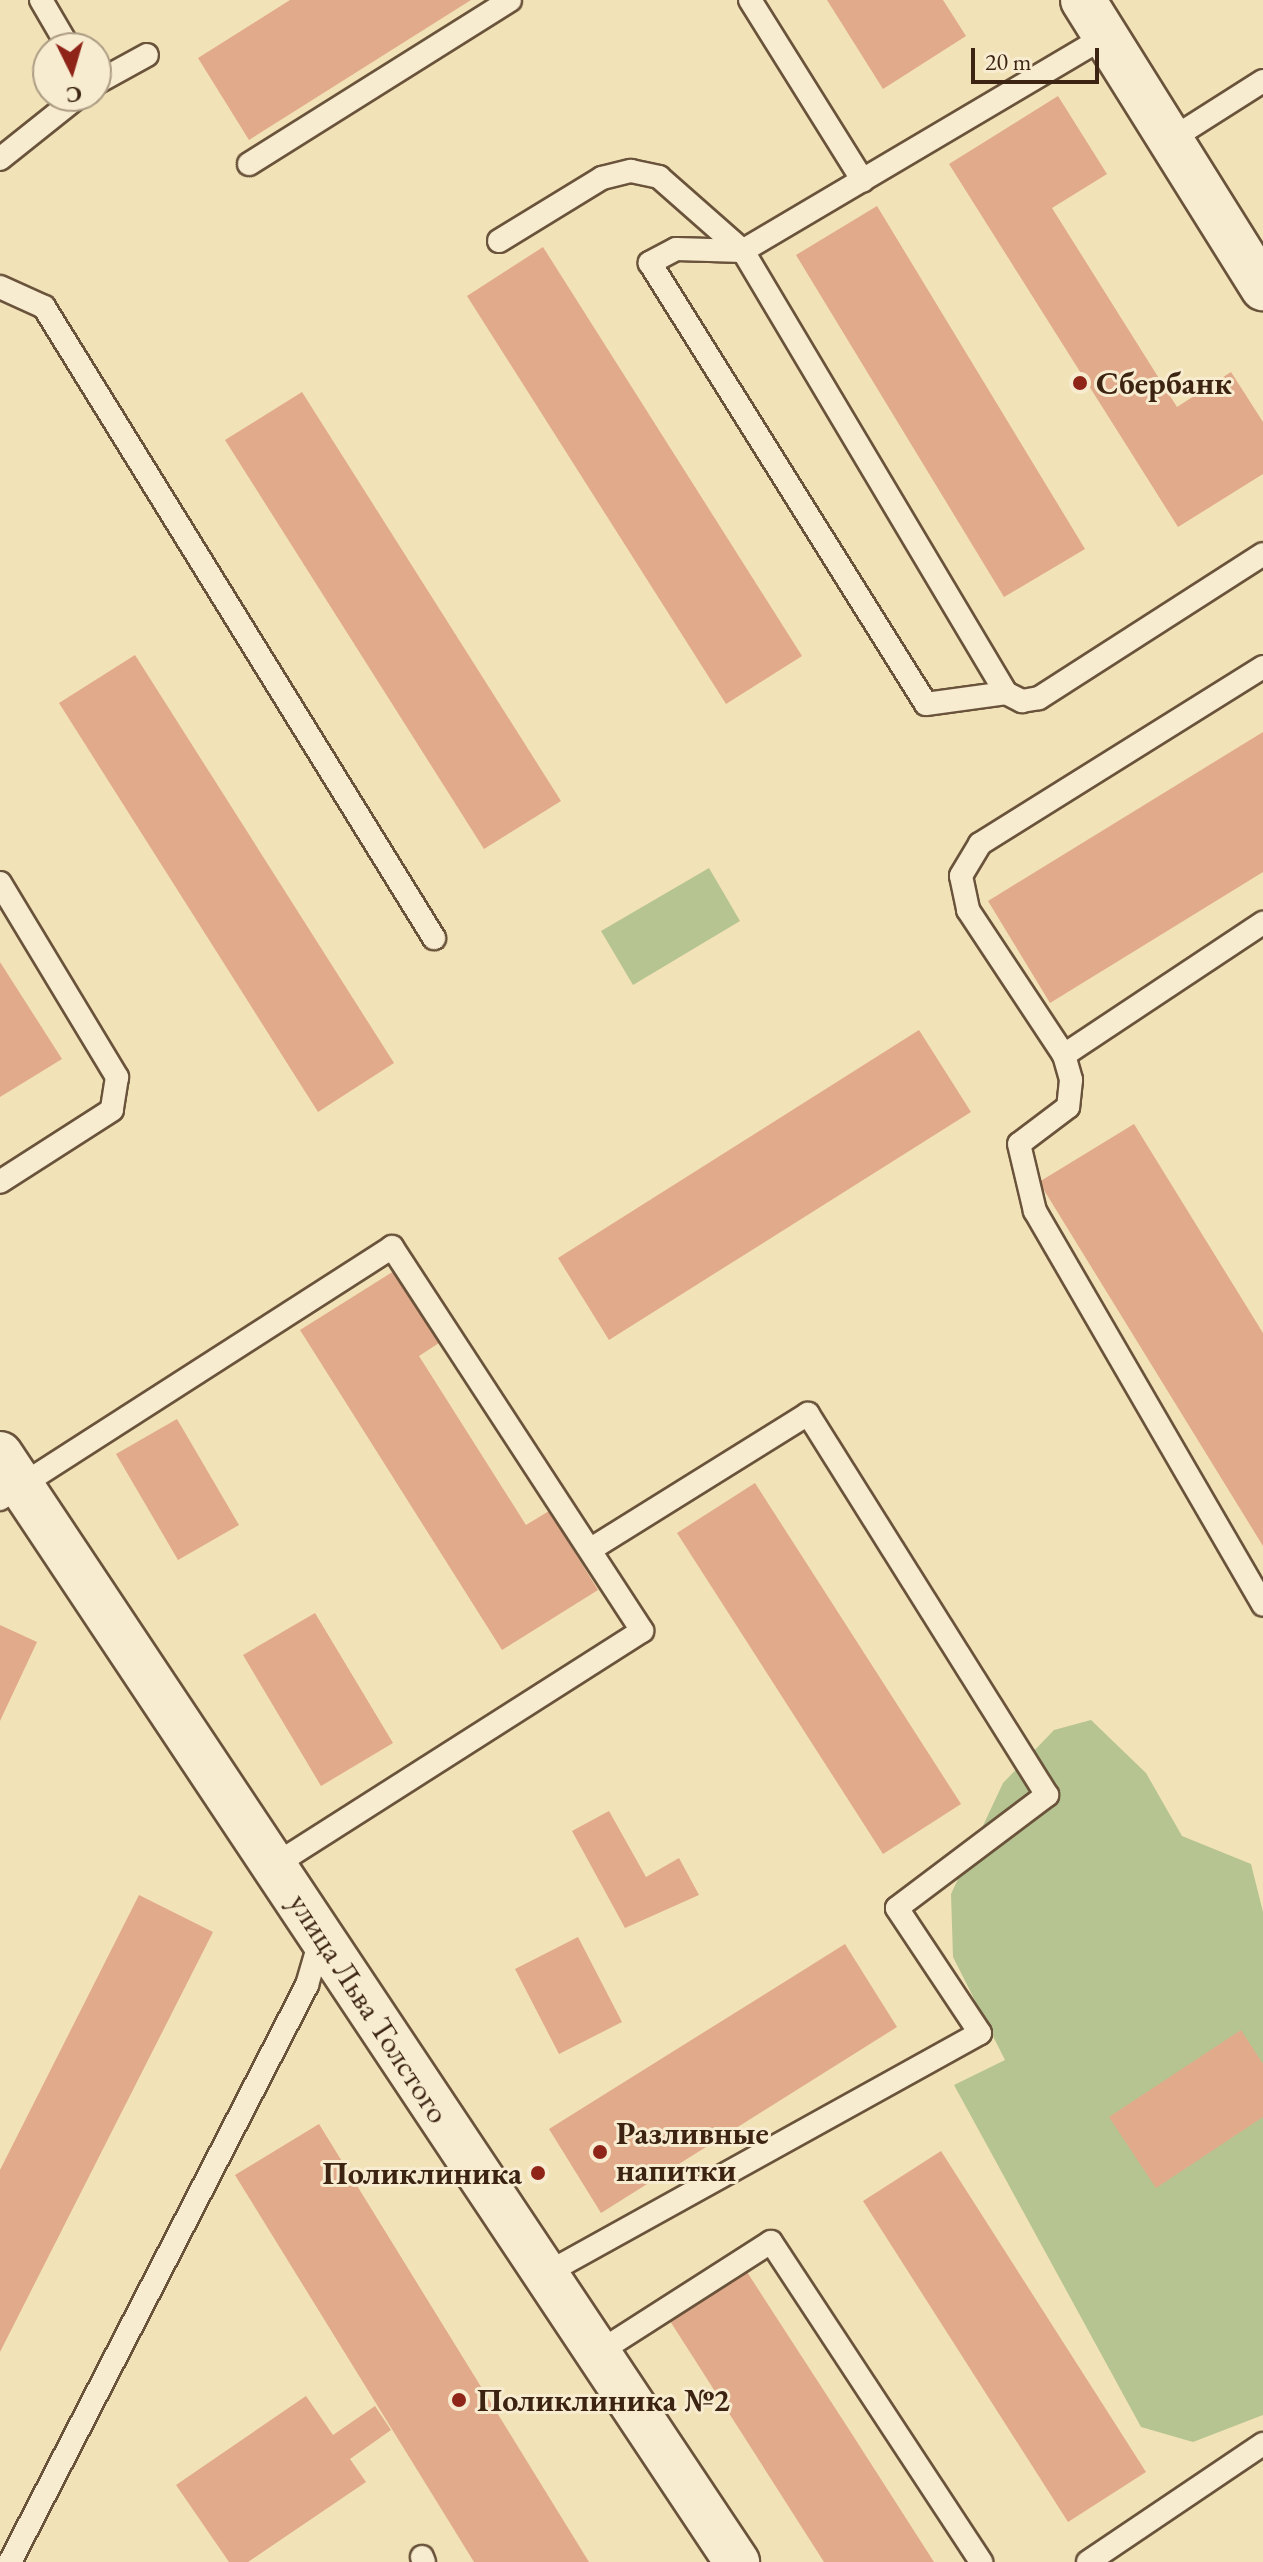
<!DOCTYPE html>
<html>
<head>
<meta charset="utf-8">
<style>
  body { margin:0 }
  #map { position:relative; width:1263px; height:2562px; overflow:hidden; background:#f2e2b7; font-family:"EB Garamond",serif }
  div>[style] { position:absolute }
  .green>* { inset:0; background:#b6c492 }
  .building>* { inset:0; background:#e1aa8a }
  .roads { filter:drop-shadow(2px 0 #6a533b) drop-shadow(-2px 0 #6a533b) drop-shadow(0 2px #6a533b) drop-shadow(0 -2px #6a533b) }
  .lane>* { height:22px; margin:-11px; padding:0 11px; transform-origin:11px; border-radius:11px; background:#f7ecd0 }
  .secondary>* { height:44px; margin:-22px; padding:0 22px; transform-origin:22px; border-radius:22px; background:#f7ecd0 }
  .dots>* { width:22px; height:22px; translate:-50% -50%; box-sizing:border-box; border:4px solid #f7ecd0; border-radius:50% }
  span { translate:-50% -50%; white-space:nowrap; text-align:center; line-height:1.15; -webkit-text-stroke:6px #f7ecd0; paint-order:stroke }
  .poi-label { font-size:32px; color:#3c2312; font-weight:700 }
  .left { translate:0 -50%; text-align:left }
  .right { translate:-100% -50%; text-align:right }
  .street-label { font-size:32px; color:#3c2312 }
  .north { position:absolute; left:32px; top:32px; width:80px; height:80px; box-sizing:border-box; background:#f7ecd0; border:2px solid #ac9c84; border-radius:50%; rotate:175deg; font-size:22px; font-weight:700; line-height:32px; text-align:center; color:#3c2312 }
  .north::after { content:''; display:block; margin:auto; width:28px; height:36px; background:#8f2418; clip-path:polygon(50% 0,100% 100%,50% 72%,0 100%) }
  .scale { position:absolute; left:971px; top:48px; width:128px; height:36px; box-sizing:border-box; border:4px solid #3c2312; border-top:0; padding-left:10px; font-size:24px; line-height:28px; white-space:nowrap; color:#3c2312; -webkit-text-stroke:6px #f7ecd0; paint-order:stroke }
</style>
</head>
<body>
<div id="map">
  <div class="green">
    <div style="clip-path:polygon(709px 868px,740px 921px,633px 985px,601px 931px)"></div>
    <div style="clip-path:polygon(1091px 1720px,1146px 1773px,1182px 1836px,1251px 1864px,1263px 1912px,1263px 2415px,1193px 2442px,1141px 2427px,954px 2085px,1005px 2060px,953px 1957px,951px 1894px,1003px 1783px,1054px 1730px)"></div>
  </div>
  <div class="building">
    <div style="clip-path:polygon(290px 0,471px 0,249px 140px,198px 58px)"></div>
    <div style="clip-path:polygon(827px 0,943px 0,966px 36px,883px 89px)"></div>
    <div style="clip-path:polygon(1058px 96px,1107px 174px,1052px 208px,1177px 407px,1231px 372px,1263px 422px,1263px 474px,1178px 527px,949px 164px)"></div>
    <div style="clip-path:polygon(877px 206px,1085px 549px,1004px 597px,796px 255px)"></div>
    <div style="clip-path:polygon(543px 247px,802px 656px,726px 704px,467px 296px)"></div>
    <div style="clip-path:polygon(302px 392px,561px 801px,484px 849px,225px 440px)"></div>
    <div style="clip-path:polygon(135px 655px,394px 1063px,318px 1112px,59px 703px)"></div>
    <div style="clip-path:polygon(1263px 732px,1263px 872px,1050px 1003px,988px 901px)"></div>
    <div style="clip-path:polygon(0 962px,62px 1059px,0 1097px)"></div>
    <div style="clip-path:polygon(919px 1030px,971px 1112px,609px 1340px,558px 1258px)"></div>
    <div style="clip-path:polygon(1134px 1124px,1263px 1333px,1263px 1546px,1039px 1182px)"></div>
    <div style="clip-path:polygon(394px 1271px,439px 1343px,419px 1356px,526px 1525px,549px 1511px,598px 1590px,502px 1650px,300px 1330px)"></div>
    <div style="clip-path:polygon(177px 1419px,239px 1525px,178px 1560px,116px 1454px)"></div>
    <div style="clip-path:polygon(755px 1483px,961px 1804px,883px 1854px,677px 1533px)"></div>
    <div style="clip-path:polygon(315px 1613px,393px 1743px,321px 1786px,243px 1655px)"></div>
    <div style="clip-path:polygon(0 1625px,37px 1642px,0 1721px)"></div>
    <div style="clip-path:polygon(609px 1811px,646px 1877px,679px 1858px,699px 1895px,625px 1928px,572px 1831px)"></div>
    <div style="clip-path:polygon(139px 1895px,213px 1932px,0 2352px,0 2170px)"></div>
    <div style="clip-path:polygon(578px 1937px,622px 2022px,559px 2054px,515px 1969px)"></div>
    <div style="clip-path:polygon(845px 1944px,897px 2027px,601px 2213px,549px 2129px)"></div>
    <div style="clip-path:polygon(1241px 2030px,1263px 2064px,1263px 2117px,1156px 2188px,1109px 2117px)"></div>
    <div style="clip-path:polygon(319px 2124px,589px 2562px,474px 2562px,235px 2175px)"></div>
    <div style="clip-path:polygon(941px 2151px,1146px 2472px,1068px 2522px,863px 2201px)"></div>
    <div style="clip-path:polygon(747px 2272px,850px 2431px,934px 2562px,824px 2562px,670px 2321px)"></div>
    <div style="clip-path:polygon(306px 2396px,333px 2435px,375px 2406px,391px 2430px,350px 2459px,366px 2482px,248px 2562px,229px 2562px,176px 2485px)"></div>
  </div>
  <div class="roads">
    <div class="lane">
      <div style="left:41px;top:0;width:56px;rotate:59.7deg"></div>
      <div style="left:750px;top:0;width:213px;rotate:58deg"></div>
      <div style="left:1106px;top:36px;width:422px;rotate:149.4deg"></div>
      <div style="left:743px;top:251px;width:514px;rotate:59.25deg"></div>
      <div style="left:1006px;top:693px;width:18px;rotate:27deg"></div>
      <div style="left:1022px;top:701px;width:17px;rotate:-10deg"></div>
      <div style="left:1039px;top:698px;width:266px;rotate:-32.7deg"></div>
      <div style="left:96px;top:83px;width:58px;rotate:-28.8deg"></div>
      <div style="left:1170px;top:140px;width:110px;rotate:-32.4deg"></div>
      <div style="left:0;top:159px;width:101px;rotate:-38.6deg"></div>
      <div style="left:249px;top:164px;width:308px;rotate:-32.1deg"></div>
      <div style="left:499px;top:241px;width:121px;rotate:-31.5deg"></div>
      <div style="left:602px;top:178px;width:30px;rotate:-14deg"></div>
      <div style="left:631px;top:171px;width:29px;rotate:12deg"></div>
      <div style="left:659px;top:177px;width:112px;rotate:41.4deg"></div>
      <div style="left:743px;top:251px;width:67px;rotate:-178.3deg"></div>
      <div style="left:676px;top:249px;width:30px;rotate:152deg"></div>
      <div style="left:650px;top:263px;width:520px;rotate:57.96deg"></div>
      <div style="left:926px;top:704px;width:81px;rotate:-7.8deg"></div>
      <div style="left:0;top:287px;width:48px;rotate:24.4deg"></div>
      <div style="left:44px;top:307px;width:742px;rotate:58.28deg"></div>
      <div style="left:1263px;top:667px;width:334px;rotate:148deg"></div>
      <div style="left:980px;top:844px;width:37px;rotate:121deg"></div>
      <div style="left:961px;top:876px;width:35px;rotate:78deg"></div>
      <div style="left:968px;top:910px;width:174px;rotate:56.5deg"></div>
      <div style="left:1064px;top:1055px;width:26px;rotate:74deg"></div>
      <div style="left:1071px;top:1080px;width:27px;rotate:96deg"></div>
      <div style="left:1068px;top:1107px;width:61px;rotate:142.9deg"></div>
      <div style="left:1019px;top:1144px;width:69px;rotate:76.6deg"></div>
      <div style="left:1035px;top:1211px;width:455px;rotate:59.9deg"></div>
      <div style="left:0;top:883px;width:227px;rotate:58.9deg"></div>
      <div style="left:117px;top:1077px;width:33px;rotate:99deg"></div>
      <div style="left:112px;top:1110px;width:133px;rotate:147.3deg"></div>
      <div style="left:1064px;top:1055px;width:239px;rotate:-33.6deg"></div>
      <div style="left:0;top:1499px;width:466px;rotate:-32.7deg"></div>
      <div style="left:392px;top:1247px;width:458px;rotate:56.9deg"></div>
      <div style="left:642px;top:1631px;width:435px;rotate:147.5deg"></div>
      <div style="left:547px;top:2273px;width:495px;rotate:-29deg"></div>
      <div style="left:980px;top:2033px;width:150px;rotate:-123.6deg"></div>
      <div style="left:897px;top:1908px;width:188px;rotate:-37deg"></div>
      <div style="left:1047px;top:1795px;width:450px;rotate:-122.1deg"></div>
      <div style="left:808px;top:1414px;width:256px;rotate:148.1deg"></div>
      <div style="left:599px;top:2352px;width:204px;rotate:-32.6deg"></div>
      <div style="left:771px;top:2242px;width:383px;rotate:56.7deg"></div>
      <div style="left:422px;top:2557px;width:5px;rotate:68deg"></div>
      <div style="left:10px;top:2562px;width:649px;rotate:-62.76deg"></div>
      <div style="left:307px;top:1985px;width:50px;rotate:-73.7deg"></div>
      <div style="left:1088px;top:2562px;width:211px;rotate:-34deg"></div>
    </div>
    <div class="secondary">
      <div style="left:1083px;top:0;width:340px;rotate:58deg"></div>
      <div style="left:0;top:1454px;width:1331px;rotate:56.37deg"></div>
    </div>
  </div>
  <div class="dots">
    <div style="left:1080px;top:383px;background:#8f2418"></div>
    <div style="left:600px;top:2152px;background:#8f2418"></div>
    <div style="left:538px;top:2173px;background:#8f2418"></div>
    <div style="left:459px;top:2400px;background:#8f2418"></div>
  </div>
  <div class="poi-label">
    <span class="left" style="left:1096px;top:383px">Сбербанк</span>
    <span class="left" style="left:616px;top:2152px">Разливные<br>напитки</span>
    <span class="right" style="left:522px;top:2173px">Поликлиника</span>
    <span class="left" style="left:477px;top:2400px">Поликлиника №2</span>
  </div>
  <div class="street-label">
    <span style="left:369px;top:2008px;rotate:57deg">улица Льва Толстого</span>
  </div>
  <div class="north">С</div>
  <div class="scale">20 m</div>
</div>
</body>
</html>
